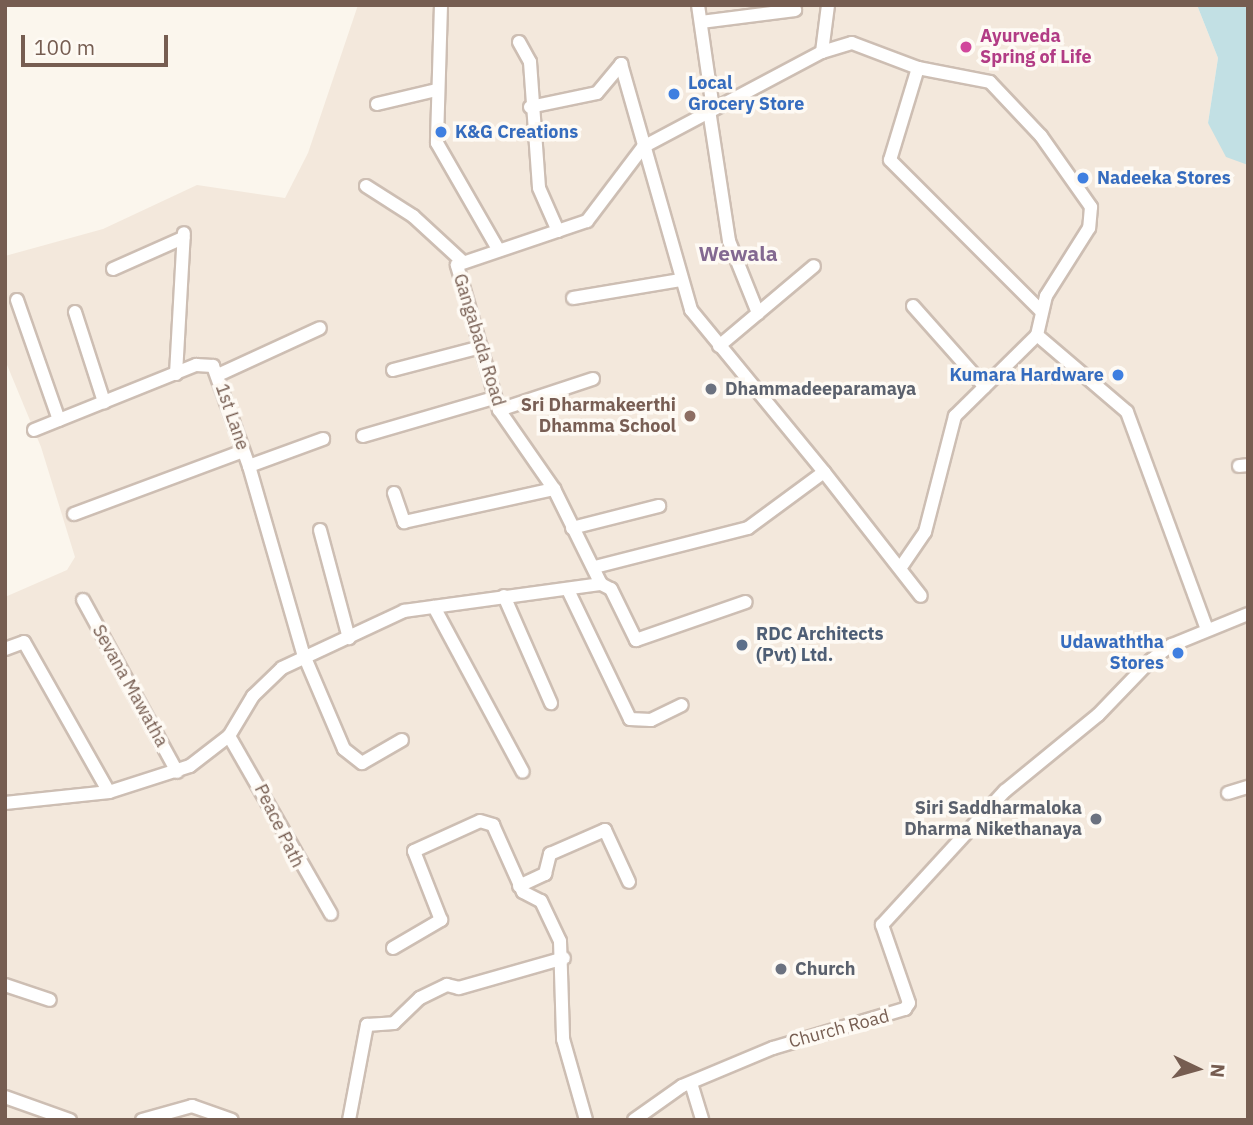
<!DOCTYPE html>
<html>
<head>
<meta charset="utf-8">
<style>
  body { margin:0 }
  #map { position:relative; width:1253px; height:1125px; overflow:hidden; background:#fbf6ed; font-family:"IBM Plex Sans",sans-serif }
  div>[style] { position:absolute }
  .residential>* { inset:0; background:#f3e8dc }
  .water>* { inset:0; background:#c2e0e4 }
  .roads { filter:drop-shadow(2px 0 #cdbeb3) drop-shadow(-2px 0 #cdbeb3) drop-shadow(0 2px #cdbeb3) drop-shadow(0 -2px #cdbeb3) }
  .street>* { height:12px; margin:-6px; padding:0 6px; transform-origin:6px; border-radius:6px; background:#fff }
  .dots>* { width:19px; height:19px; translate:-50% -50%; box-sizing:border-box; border:4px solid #fefaf4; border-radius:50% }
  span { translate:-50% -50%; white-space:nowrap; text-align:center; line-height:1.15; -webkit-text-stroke:7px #fefaf4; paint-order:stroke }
  .hotel-label { font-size:18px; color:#b23c85; font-weight:700 }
  .left { translate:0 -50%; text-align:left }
  .shop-label { font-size:18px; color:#366cbe; font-weight:700 }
  .right { translate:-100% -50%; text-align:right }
  .street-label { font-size:18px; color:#765d51 }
  .worship-label { font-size:18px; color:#5b616d; font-weight:700 }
  .education-label { font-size:18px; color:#785e54; font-weight:700 }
  .service-label { font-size:18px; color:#4e5e75; font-weight:700 }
  .quarter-label { font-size:21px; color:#836991; font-weight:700 }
  .frame { position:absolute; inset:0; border:7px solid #765d51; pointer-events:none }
  .north { position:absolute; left:1162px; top:1034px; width:70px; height:70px; -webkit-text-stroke:5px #fefaf4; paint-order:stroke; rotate:95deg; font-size:19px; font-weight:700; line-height:28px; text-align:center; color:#765d51 }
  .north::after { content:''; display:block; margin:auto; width:24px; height:32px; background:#765d51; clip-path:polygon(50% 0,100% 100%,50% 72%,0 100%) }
  .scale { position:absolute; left:21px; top:35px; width:147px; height:32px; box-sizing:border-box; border:4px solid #765d51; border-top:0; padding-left:9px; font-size:21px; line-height:24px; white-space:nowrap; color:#765d51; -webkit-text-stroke:5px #fefaf4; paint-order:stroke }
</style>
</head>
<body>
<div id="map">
  <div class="residential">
    <div style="clip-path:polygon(358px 5px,1197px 5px,1218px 58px,1208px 123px,1248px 165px,1248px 1120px,5px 1120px,5px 597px,67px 570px,75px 557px,41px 447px,5px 360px,5px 256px,103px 229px,197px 185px,285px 198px,308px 153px)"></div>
  </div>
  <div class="water">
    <div style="clip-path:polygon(1197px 5px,1248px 5px,1248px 165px,1226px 157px,1208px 123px,1218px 58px)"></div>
  </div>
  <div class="roads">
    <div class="street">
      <div style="left:441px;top:5px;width:138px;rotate:91.7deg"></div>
      <div style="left:437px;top:143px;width:122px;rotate:60.1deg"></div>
      <div style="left:698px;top:5px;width:105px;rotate:81.8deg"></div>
      <div style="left:701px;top:22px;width:95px;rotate:-7.3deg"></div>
      <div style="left:519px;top:42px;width:23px;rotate:61deg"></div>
      <div style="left:530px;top:62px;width:126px;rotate:85.9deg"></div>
      <div style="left:539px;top:188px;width:47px;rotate:66.2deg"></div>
      <div style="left:822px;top:52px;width:47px;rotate:-82.7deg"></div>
      <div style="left:918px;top:68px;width:96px;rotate:106.9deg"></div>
      <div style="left:890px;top:160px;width:214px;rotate:45deg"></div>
      <div style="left:377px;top:104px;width:61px;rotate:-13.3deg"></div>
      <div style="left:530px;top:107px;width:68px;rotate:-11.8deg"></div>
      <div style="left:597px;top:93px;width:38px;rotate:-50deg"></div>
      <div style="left:621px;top:64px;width:256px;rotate:74.1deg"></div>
      <div style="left:691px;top:310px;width:210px;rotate:50.6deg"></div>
      <div style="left:824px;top:472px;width:94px;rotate:143.6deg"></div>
      <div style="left:748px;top:528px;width:158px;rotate:165.7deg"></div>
      <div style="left:709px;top:110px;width:133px;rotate:81.3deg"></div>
      <div style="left:729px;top:241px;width:78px;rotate:68.1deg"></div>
      <div style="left:366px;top:186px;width:56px;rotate:32.6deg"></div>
      <div style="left:413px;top:216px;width:67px;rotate:42.6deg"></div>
      <div style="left:113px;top:269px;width:77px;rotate:-23.9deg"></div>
      <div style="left:573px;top:298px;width:109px;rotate:-9.5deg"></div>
      <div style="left:17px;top:300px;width:127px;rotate:70.7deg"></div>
      <div style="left:913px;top:306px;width:108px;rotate:48.4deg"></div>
      <div style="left:75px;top:312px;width:95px;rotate:72.1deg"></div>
      <div style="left:719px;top:346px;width:124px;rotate:-40.1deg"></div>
      <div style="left:393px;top:370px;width:91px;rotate:-14.6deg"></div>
      <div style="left:176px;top:374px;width:141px;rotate:-86.8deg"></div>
      <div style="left:218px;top:375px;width:112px;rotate:-24.7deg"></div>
      <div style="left:499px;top:410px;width:99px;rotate:-18.3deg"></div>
      <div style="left:34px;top:430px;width:175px;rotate:-21.9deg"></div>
      <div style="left:196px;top:365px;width:17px;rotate:3deg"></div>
      <div style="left:213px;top:366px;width:106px;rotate:70.2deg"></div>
      <div style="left:249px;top:466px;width:195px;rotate:73.9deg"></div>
      <div style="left:303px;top:653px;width:104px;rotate:66.9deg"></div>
      <div style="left:344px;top:749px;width:23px;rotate:38deg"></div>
      <div style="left:362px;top:763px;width:46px;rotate:-29.9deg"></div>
      <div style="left:363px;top:436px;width:136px;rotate:-16.2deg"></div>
      <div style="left:249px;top:466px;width:79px;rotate:-20deg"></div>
      <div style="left:1239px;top:466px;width:9px;rotate:-6deg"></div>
      <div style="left:824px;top:472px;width:157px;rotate:52deg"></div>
      <div style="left:394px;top:493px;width:31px;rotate:71deg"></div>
      <div style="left:404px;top:522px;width:154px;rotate:-12.4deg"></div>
      <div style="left:74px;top:514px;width:180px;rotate:-20.4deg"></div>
      <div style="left:572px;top:528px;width:90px;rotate:-14.2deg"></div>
      <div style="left:320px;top:530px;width:112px;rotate:75deg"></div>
      <div style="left:901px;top:567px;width:42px;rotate:-55.6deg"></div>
      <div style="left:925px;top:532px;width:120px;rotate:-75.5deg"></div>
      <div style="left:955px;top:416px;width:115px;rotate:-44.6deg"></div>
      <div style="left:601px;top:584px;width:11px;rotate:27deg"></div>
      <div style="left:611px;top:589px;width:57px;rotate:63.9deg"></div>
      <div style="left:636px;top:640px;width:116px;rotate:-19.1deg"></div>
      <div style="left:568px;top:590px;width:143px;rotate:64.3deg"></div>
      <div style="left:630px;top:719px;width:21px;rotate:3deg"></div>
      <div style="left:651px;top:720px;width:34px;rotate:-26deg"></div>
      <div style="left:504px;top:596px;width:117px;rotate:66.3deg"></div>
      <div style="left:83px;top:600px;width:196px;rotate:61.3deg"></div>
      <div style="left:434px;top:607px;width:187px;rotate:61.7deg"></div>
      <div style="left:5px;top:649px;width:20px;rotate:-20deg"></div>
      <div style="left:24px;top:642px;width:172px;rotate:60.5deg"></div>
      <div style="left:229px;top:736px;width:205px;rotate:60.2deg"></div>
      <div style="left:1228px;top:793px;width:21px;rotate:-17deg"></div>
      <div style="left:5px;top:803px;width:105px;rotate:-6deg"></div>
      <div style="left:109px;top:792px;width:85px;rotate:-17.8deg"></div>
      <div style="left:190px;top:766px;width:49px;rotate:-37.6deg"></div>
      <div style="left:229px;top:736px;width:47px;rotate:-59deg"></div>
      <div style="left:253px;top:696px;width:40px;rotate:-44deg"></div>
      <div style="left:282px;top:668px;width:135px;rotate:-25deg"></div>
      <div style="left:404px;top:611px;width:199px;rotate:-7.8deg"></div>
      <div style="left:601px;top:584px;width:106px;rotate:-116.3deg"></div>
      <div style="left:554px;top:489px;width:96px;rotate:-124.8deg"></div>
      <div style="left:499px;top:410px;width:151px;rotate:-106.2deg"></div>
      <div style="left:457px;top:265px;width:137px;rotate:-18.7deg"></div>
      <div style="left:587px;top:221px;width:93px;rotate:-52.9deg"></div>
      <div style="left:643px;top:147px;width:203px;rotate:-28deg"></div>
      <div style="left:822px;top:52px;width:31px;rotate:-17deg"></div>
      <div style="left:852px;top:43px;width:71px;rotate:20.7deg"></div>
      <div style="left:918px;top:68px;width:73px;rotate:11deg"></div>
      <div style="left:990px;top:82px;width:74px;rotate:46.6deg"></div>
      <div style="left:1041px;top:136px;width:87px;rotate:54.8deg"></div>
      <div style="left:1091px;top:207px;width:21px;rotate:95deg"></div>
      <div style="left:1089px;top:228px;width:80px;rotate:122.3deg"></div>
      <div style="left:1046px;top:296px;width:40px;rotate:103deg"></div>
      <div style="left:1037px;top:335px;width:118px;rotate:40.5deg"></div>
      <div style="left:1127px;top:412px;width:232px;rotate:69.8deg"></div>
      <div style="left:519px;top:886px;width:29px;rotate:-25deg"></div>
      <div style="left:545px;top:874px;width:21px;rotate:-76deg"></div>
      <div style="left:550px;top:854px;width:60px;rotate:-23.6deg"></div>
      <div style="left:605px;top:830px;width:57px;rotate:65.2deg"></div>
      <div style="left:393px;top:948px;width:56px;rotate:-30.3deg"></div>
      <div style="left:441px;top:920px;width:74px;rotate:-111.4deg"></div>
      <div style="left:414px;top:851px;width:72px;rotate:-24.4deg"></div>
      <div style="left:480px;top:821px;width:14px;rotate:17deg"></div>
      <div style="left:493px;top:825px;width:73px;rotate:65.9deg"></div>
      <div style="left:523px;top:892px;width:20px;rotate:27deg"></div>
      <div style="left:541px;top:901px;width:44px;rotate:64.6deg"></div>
      <div style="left:560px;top:941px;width:98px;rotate:88.2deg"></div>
      <div style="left:563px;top:1039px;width:84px;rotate:74.1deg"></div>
      <div style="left:5px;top:985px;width:47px;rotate:18.4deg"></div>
      <div style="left:691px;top:1083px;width:39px;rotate:73deg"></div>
      <div style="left:5px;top:1097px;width:69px;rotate:19.5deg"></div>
      <div style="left:142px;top:1120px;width:52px;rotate:-15.6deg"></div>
      <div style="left:192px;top:1106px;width:42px;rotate:19.3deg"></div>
      <div style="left:349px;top:1120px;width:97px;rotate:-79.3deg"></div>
      <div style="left:367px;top:1025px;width:27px;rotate:-4deg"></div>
      <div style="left:394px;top:1023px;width:36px;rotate:-44deg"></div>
      <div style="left:420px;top:998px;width:30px;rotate:-26deg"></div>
      <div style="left:447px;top:985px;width:12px;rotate:14deg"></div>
      <div style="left:459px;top:988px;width:109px;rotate:-15.9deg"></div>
      <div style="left:634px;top:1120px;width:59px;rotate:-35.3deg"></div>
      <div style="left:682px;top:1086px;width:99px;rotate:-22.7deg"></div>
      <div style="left:773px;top:1048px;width:138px;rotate:-16.5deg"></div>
      <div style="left:905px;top:1009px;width:7px;rotate:-56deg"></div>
      <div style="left:909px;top:1003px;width:83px;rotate:-109.1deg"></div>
      <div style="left:882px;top:925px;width:182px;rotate:-47.5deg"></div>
      <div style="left:1005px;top:791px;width:120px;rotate:-39.3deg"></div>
      <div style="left:1098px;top:715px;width:76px;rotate:-46.1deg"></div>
      <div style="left:1151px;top:660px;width:26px;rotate:-36deg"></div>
      <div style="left:1172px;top:645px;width:82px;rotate:-22.2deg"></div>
    </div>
  </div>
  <div class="dots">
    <div style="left:966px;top:47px;background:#d1479c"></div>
    <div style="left:674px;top:94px;background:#3f7fe0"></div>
    <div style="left:441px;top:132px;background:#3f7fe0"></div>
    <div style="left:1083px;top:178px;background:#3f7fe0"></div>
    <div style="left:1118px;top:375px;background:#3f7fe0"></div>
    <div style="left:711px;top:389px;background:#6b7280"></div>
    <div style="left:690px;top:416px;background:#8d6e63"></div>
    <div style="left:742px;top:645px;background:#5c6f8a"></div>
    <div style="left:1178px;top:653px;background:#3f7fe0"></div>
    <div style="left:1096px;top:819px;background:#6b7280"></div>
    <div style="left:781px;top:969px;background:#6b7280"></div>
  </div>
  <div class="hotel-label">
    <span class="left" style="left:980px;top:47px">Ayurveda<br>Spring of Life</span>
  </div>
  <div class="shop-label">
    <span class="left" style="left:688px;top:94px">Local<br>Grocery Store</span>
    <span class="left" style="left:455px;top:132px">K&amp;G Creations</span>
    <span class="left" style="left:1097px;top:178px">Nadeeka Stores</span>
    <span class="right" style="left:1104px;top:375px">Kumara Hardware</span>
    <span class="right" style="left:1164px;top:653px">Udawaththa<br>Stores</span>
  </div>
  <div class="street-label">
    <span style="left:479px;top:340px;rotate:73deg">Gangabada Road</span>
    <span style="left:232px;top:417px;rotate:71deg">1st Lane</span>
    <span style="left:130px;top:686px;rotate:61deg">Sevana Mawatha</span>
    <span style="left:279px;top:826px;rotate:64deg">Peace Path</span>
    <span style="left:839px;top:1029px;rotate:-15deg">Church Road</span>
  </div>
  <div class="worship-label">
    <span class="left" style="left:725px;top:389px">Dhammadeeparamaya</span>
    <span class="right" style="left:1082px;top:819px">Siri Saddharmaloka<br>Dharma Nikethanaya</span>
    <span class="left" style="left:795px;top:969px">Church</span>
  </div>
  <div class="education-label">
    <span class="right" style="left:676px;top:416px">Sri Dharmakeerthi<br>Dhamma School</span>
  </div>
  <div class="service-label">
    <span class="left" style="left:756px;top:645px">RDC Architects<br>(Pvt) Ltd.</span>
  </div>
  <div class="quarter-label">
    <span style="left:738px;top:253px">Wewala</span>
  </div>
  <div class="frame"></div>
  <div class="north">N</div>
  <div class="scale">100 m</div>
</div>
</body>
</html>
